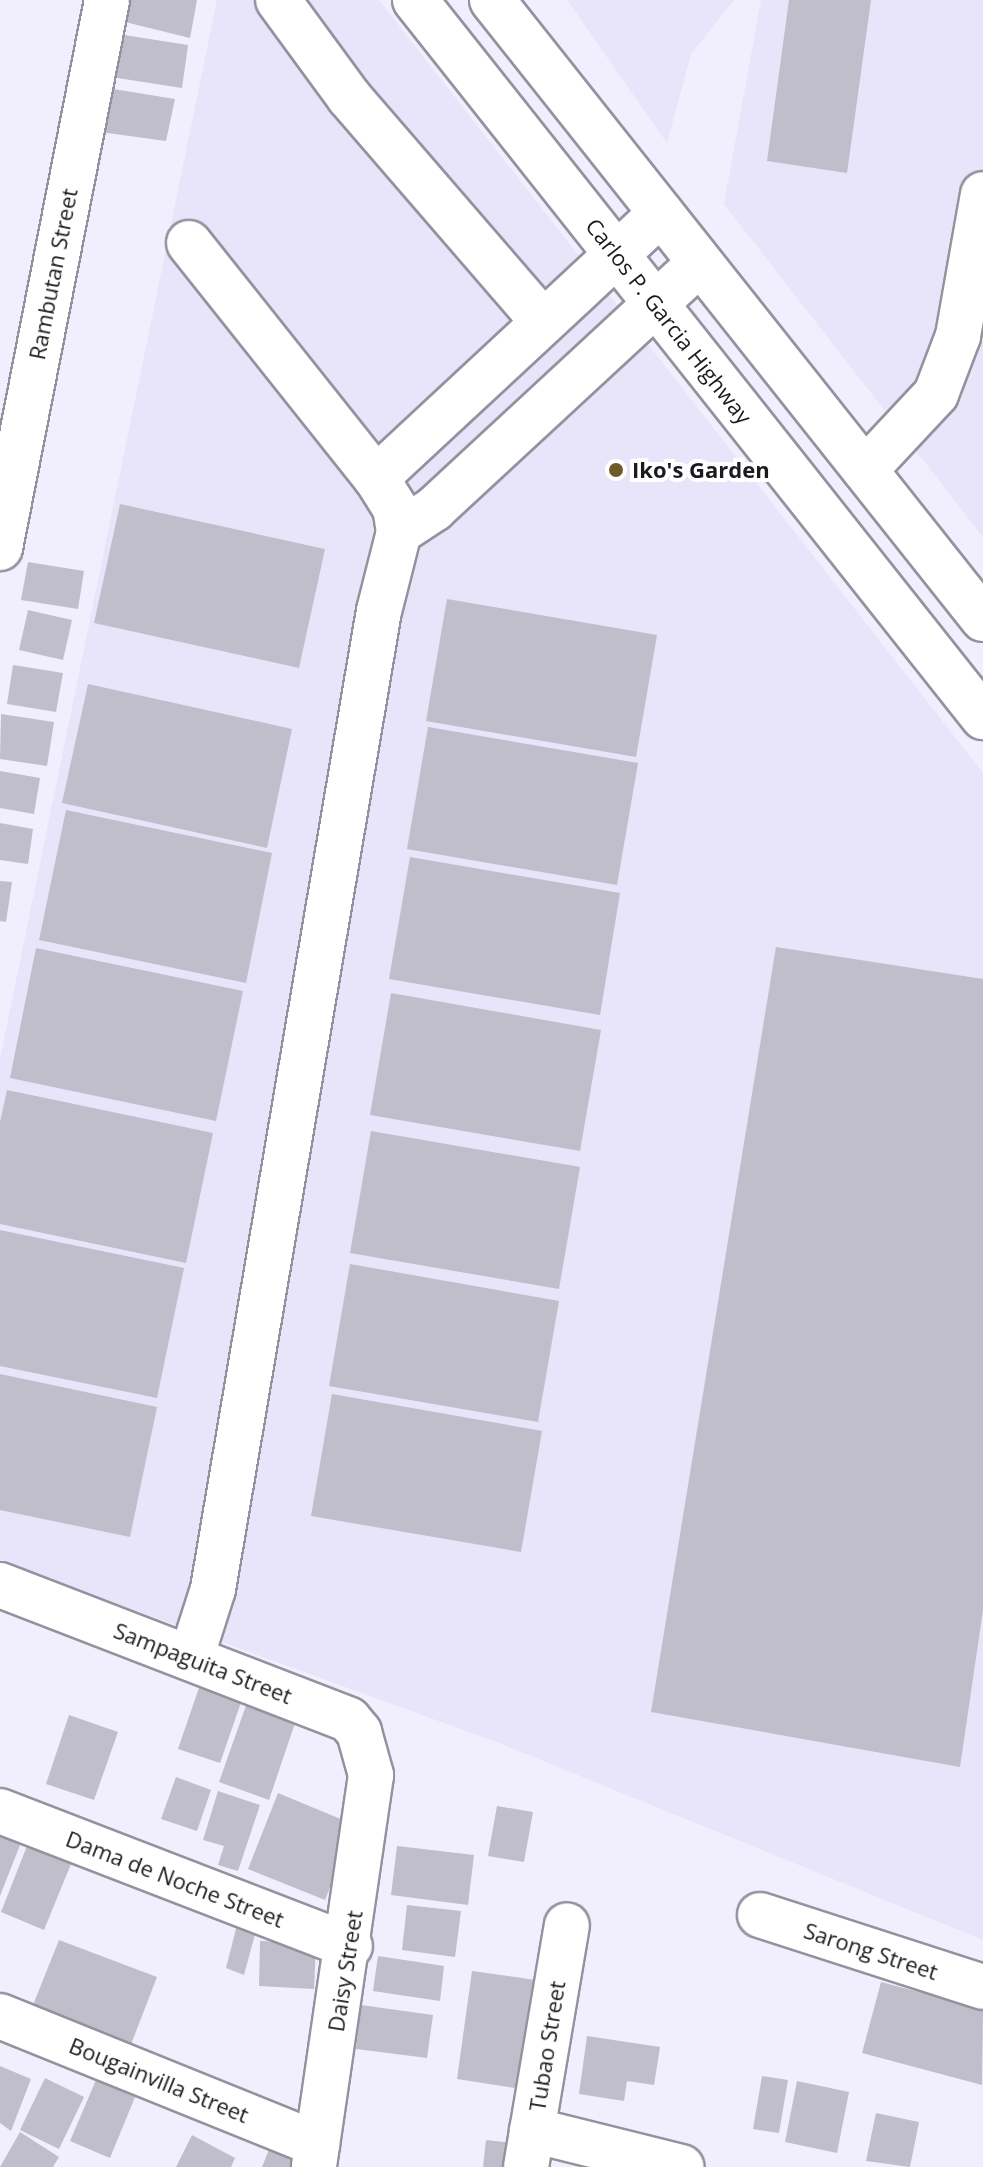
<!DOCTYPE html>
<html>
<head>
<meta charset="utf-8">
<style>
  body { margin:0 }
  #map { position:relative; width:983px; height:2167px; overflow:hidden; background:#f1effd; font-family:"Open Sans",sans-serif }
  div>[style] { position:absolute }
  .built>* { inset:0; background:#e8e4f9 }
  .building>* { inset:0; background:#c0becb }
  .roads { filter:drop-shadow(2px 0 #94929f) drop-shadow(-2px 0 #94929f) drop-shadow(0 2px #94929f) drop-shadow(0 -2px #94929f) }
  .minor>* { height:44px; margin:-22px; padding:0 22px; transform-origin:22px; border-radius:22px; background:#fff }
  .highway>* { height:44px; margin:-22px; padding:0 22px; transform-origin:22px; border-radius:22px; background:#fff }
  .dots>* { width:22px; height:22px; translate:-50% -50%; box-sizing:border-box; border:4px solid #fff; border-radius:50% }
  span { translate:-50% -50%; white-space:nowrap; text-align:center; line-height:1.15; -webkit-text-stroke:8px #fff; paint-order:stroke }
  .street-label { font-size:22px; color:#1b1a1f }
  .poi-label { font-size:22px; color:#1b1a1f; font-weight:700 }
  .left { translate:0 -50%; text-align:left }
</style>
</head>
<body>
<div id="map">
  <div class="built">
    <div style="clip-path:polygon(217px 0,379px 0,983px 773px,983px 1940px,499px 1743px,0 1561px,0 1059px)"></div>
    <div style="clip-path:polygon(567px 0,734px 0,691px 54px,667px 143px)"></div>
    <div style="clip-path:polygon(761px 0,983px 0,983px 537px,724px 204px)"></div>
  </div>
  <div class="building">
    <div style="clip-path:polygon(127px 0,197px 0,190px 38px,121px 21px)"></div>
    <div style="clip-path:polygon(789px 0,871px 0,847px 173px,767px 161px)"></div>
    <div style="clip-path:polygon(118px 34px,188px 45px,182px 88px,111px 77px)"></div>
    <div style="clip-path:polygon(107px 88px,175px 99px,166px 141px,100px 132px)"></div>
    <div style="clip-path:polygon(120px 504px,325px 549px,299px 668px,94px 623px)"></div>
    <div style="clip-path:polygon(28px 562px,84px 571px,78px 609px,21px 600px)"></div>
    <div style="clip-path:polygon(447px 599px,657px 635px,636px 757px,426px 721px)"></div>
    <div style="clip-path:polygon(28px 610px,72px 620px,63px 660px,19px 650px)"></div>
    <div style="clip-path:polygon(13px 665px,63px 673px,56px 712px,7px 704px)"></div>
    <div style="clip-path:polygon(88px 684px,292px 729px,267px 848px,62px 803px)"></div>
    <div style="clip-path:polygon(1px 714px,54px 722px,47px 766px,0 759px)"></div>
    <div style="clip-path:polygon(428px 727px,638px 763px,617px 885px,407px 849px)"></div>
    <div style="clip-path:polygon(0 771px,40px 778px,34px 814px,0 808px)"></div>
    <div style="clip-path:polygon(66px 810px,272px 853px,246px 983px,39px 940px)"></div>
    <div style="clip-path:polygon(0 823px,33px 829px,28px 864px,0 860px)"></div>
    <div style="clip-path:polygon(410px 857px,620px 893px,600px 1015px,389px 979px)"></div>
    <div style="clip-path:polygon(0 881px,12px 882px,6px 922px,0 921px)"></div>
    <div style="clip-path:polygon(776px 947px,983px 979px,983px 1610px,960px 1767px,651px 1712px)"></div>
    <div style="clip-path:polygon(36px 948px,243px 991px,216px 1121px,10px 1078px)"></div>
    <div style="clip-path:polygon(391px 993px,601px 1030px,580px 1151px,370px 1115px)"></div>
    <div style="clip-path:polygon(7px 1090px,213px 1133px,186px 1263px,0 1224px,0 1122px)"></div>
    <div style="clip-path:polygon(371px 1131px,580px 1167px,559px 1289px,350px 1253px)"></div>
    <div style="clip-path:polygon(0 1230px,184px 1268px,157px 1398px,0 1366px)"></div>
    <div style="clip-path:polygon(350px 1264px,559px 1301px,538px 1422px,329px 1386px)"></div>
    <div style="clip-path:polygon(0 1374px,157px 1407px,130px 1537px,0 1510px)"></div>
    <div style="clip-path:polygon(332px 1394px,542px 1431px,521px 1552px,311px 1516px)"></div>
    <div style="clip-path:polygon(203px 1676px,245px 1691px,220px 1763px,178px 1749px)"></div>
    <div style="clip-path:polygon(248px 1700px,297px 1717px,269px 1800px,219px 1782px)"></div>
    <div style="clip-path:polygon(69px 1715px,118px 1732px,94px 1800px,46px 1784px)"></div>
    <div style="clip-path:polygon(176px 1777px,211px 1790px,197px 1831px,161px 1819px)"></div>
    <div style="clip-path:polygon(218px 1791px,260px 1805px,238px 1871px,218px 1865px,224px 1846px,203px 1840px)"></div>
    <div style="clip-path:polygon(278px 1793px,355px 1825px,325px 1900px,248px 1869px)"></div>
    <div style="clip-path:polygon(497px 1806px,533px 1812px,524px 1862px,488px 1856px)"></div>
    <div style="clip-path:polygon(0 1831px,22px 1840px,0 1896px)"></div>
    <div style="clip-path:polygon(27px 1846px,71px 1864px,44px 1930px,1px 1912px)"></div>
    <div style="clip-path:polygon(397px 1846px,474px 1855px,468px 1905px,391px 1895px)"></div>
    <div style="clip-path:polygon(407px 1905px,461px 1911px,455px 1957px,402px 1950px)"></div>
    <div style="clip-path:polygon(238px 1921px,257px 1927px,244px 1975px,226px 1968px)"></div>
    <div style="clip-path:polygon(59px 1940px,157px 1977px,130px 2047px,33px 2005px)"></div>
    <div style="clip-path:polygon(260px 1941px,316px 1943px,314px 1989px,259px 1986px)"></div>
    <div style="clip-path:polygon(378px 1956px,444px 1966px,440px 2001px,373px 1991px)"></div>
    <div style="clip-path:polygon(472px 1971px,543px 1981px,528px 2090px,457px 2079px)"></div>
    <div style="clip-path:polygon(881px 1982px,983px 2009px,982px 2085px,862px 2053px)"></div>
    <div style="clip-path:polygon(361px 2005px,433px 2015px,427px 2058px,356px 2049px)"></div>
    <div style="clip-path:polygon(587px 2036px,660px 2047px,654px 2085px,627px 2081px,624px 2101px,579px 2094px)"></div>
    <div style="clip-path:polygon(0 2066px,31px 2079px,11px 2131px,0 2123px)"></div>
    <div style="clip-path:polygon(762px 2076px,788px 2080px,779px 2133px,753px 2129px)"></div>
    <div style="clip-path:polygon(45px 2078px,84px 2097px,59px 2149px,20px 2130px)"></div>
    <div style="clip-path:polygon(96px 2080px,135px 2097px,110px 2158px,70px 2141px)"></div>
    <div style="clip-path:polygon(797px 2081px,849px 2092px,837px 2153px,785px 2142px)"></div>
    <div style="clip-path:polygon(876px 2113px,919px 2122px,910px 2167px,866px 2161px)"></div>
    <div style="clip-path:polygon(20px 2132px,59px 2157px,53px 2167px,0 2167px)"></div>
    <div style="clip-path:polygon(192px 2135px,235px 2158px,231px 2167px,176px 2167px)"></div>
    <div style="clip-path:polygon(486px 2140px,512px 2143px,510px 2167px,483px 2167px)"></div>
    <div style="clip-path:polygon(272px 2142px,302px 2167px,262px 2167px)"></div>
  </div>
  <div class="roads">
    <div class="minor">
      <div style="left:278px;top:0;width:120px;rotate:53.8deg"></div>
      <div style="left:349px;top:97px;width:297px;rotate:49.2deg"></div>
      <div style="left:189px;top:243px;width:300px;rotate:51.5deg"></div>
      <div style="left:865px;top:470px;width:104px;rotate:-46.9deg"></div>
      <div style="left:936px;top:394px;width:62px;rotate:-69.2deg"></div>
      <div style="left:958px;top:336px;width:144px;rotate:-80deg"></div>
      <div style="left:399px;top:532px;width:42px;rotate:-33.3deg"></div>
      <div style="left:434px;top:509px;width:362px;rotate:-42.8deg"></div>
      <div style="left:0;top:548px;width:558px;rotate:-78.95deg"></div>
      <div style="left:0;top:1585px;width:374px;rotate:21.1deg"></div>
      <div style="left:349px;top:1720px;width:16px;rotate:50deg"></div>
      <div style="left:359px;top:1732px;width:45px;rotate:74.4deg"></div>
      <div style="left:371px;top:1775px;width:396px;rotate:98.3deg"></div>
      <div style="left:191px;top:1658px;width:72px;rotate:-72.3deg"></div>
      <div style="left:213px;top:1589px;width:992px;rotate:-80.37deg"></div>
      <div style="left:379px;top:611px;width:81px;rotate:-75.8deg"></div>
      <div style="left:399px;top:532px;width:24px;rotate:-99deg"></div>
      <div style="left:395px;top:508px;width:36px;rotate:-122deg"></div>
      <div style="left:376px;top:478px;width:389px;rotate:-42.9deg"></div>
      <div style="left:0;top:1811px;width:375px;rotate:21.1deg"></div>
      <div style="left:760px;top:1915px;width:234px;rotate:17.9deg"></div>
      <div style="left:0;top:2016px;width:342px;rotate:22deg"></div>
      <div style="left:532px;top:2130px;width:154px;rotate:13.9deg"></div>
      <div style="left:526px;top:2167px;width:245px;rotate:-80.4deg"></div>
    </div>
    <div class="highway">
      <div style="left:415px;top:0;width:915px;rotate:51.61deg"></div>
      <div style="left:492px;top:0;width:790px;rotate:51.58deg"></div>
    </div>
  </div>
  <div class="dots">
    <div style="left:616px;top:470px;background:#6d5c2a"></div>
  </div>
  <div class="street-label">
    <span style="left:53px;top:274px;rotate:-79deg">Rambutan Street</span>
    <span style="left:669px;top:321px;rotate:52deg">Carlos P. Garcia Highway</span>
    <span style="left:203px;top:1663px;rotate:21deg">Sampaguita Street</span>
    <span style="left:175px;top:1879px;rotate:21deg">Dama de Noche Street</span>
    <span style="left:871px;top:1951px;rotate:18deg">Sarong Street</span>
    <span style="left:345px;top:1971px;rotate:-81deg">Daisy Street</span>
    <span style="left:547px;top:2046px;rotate:-81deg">Tubao Street</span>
    <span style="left:159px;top:2080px;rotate:22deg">Bougainvilla Street</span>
  </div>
  <div class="poi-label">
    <span class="left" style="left:632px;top:470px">Iko's Garden</span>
  </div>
</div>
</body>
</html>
